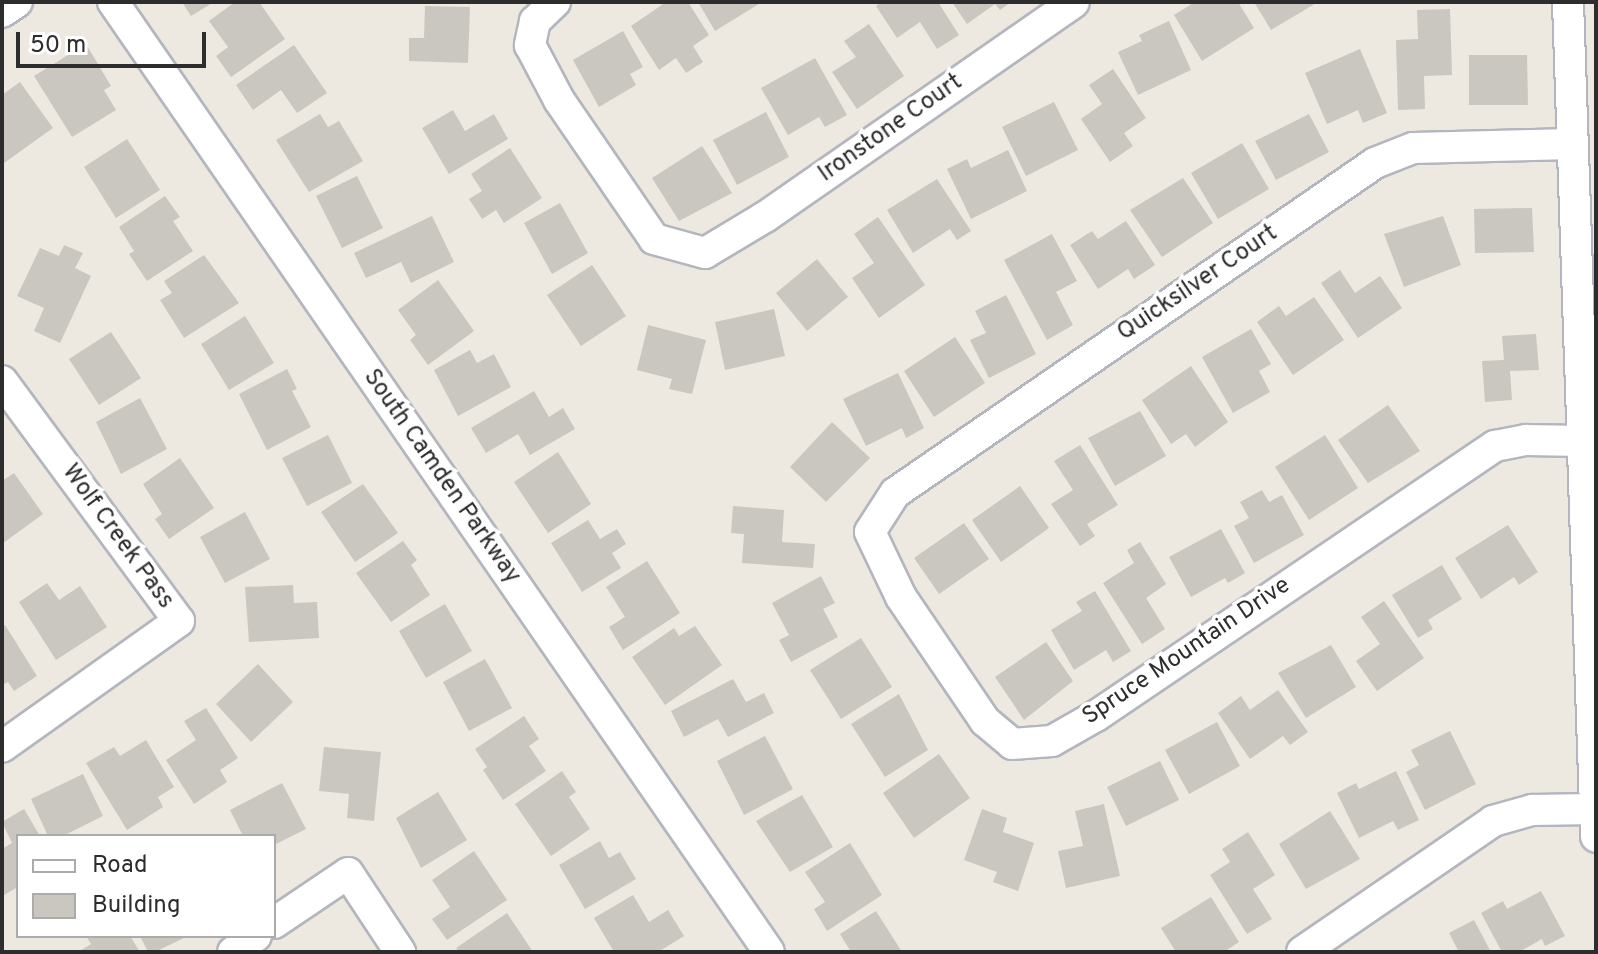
<!DOCTYPE html>
<html>
<head>
<meta charset="utf-8">
<style>
  body { margin:0 }
  #map { position:relative; width:1598px; height:954px; overflow:hidden; background:#ede9e1; font-family:Overpass,sans-serif }
  div>[style] { position:absolute }
  .building>* { inset:0; background:#c9c7bf }
  .roads { filter:drop-shadow(2px 0 #b4b6bf) drop-shadow(-2px 0 #b4b6bf) drop-shadow(0 2px #b4b6bf) drop-shadow(0 -2px #b4b6bf) }
  .street>* { height:30px; margin:-15px; padding:0 15px; transform-origin:15px; border-radius:15px; background:#fff }
  span { translate:-50% -50%; white-space:nowrap; text-align:center; line-height:1.15; -webkit-text-stroke:7px #fff; paint-order:stroke }
  .street-label { font-size:24px; color:#2d2d2d }
  .frame { position:absolute; inset:0; border:4px solid #2d2d2d; pointer-events:none }
  .legend { position:absolute; left:16px; top:834px; width:260px; height:104px; box-sizing:border-box; background:#fff; border:2px solid #ababab; margin:0; padding:10px 14px; list-style:none; font-size:24px; color:#2d2d2d }
  .legend li { display:flex; align-items:center; gap:16px; height:40px }
  .legend b { width:40px; border:2px solid #ababab }
  .scale { position:absolute; left:16px; top:32px; width:190px; height:36px; box-sizing:border-box; border:4px solid #2d2d2d; border-top:0; padding-left:10px; font-size:24px; line-height:28px; white-space:nowrap; color:#2d2d2d; -webkit-text-stroke:6px #fff; paint-order:stroke }
</style>
</head>
<body>
<div id="map">
  <div class="building">
    <div style="clip-path:polygon(182px 2px,214px 2px,191px 16px)"></div>
    <div style="clip-path:polygon(235px 2px,259px 2px,285px 39px,231px 77px,216px 56px,228px 47px,209px 21px)"></div>
    <div style="clip-path:polygon(666px 2px,688px 2px,709px 35px,693px 46px,703px 62px,686px 73px,676px 58px,659px 70px,631px 26px)"></div>
    <div style="clip-path:polygon(698px 2px,762px 2px,715px 31px)"></div>
    <div style="clip-path:polygon(882px 2px,938px 2px,959px 35px,937px 49px,920px 22px,897px 38px,876px 6px)"></div>
    <div style="clip-path:polygon(952px 2px,1011px 2px,1000px 10px,995px 4px,967px 24px)"></div>
    <div style="clip-path:polygon(1195px 2px,1238px 2px,1254px 28px,1202px 61px,1174px 15px)"></div>
    <div style="clip-path:polygon(1254px 2px,1318px 2px,1271px 30px)"></div>
    <div style="clip-path:polygon(425px 6px,470px 7px,468px 63px,409px 61px,409px 38px,424px 38px)"></div>
    <div style="clip-path:polygon(1450px 9px,1452px 75px,1424px 76px,1425px 109px,1398px 110px,1396px 40px,1418px 39px,1417px 10px)"></div>
    <div style="clip-path:polygon(1169px 21px,1191px 70px,1138px 95px,1118px 52px,1142px 41px,1139px 35px)"></div>
    <div style="clip-path:polygon(869px 24px,904px 76px,857px 109px,832px 72px,856px 57px,844px 41px)"></div>
    <div style="clip-path:polygon(623px 31px,643px 67px,630px 74px,636px 85px,599px 107px,573px 60px)"></div>
    <div style="clip-path:polygon(86px 44px,111px 86px,104px 90px,116px 110px,72px 137px,34px 76px)"></div>
    <div style="clip-path:polygon(294px 45px,327px 93px,297px 113px,281px 90px,253px 110px,236px 85px)"></div>
    <div style="clip-path:polygon(1360px 49px,1387px 113px,1363px 123px,1358px 110px,1327px 124px,1305px 73px)"></div>
    <div style="clip-path:polygon(1469px 55px,1527px 55px,1528px 105px,1469px 105px)"></div>
    <div style="clip-path:polygon(815px 58px,847px 115px,825px 127px,819px 117px,788px 135px,761px 88px)"></div>
    <div style="clip-path:polygon(1113px 69px,1146px 118px,1124px 133px,1133px 146px,1110px 162px,1081px 119px,1102px 104px,1089px 85px)"></div>
    <div style="clip-path:polygon(20px 82px,53px 128px,4px 163px,2px 95px)"></div>
    <div style="clip-path:polygon(1054px 102px,1078px 150px,1026px 176px,1002px 127px)"></div>
    <div style="clip-path:polygon(453px 110px,465px 131px,494px 114px,508px 139px,449px 174px,422px 128px)"></div>
    <div style="clip-path:polygon(766px 112px,789px 157px,737px 185px,713px 140px)"></div>
    <div style="clip-path:polygon(320px 114px,328px 127px,339px 121px,363px 161px,309px 192px,276px 140px)"></div>
    <div style="clip-path:polygon(1309px 114px,1329px 152px,1276px 180px,1255px 141px)"></div>
    <div style="clip-path:polygon(127px 139px,160px 190px,116px 218px,84px 167px)"></div>
    <div style="clip-path:polygon(1242px 143px,1269px 189px,1218px 219px,1191px 173px)"></div>
    <div style="clip-path:polygon(702px 146px,732px 193px,679px 221px,652px 178px)"></div>
    <div style="clip-path:polygon(510px 148px,542px 198px,504px 223px,496px 210px,482px 219px,469px 199px,482px 191px,471px 174px)"></div>
    <div style="clip-path:polygon(1008px 150px,1027px 191px,971px 219px,947px 169px,967px 159px,971px 168px)"></div>
    <div style="clip-path:polygon(357px 176px,383px 228px,342px 248px,316px 196px)"></div>
    <div style="clip-path:polygon(1183px 178px,1213px 223px,1162px 257px,1130px 210px)"></div>
    <div style="clip-path:polygon(937px 179px,971px 231px,957px 240px,950px 229px,913px 253px,887px 210px)"></div>
    <div style="clip-path:polygon(165px 196px,180px 217px,173px 221px,193px 251px,147px 281px,129px 254px,134px 251px,119px 227px)"></div>
    <div style="clip-path:polygon(560px 203px,588px 253px,552px 274px,524px 223px)"></div>
    <div style="clip-path:polygon(1532px 208px,1534px 252px,1475px 253px,1474px 209px)"></div>
    <div style="clip-path:polygon(432px 216px,454px 262px,411px 283px,401px 262px,366px 278px,354px 253px)"></div>
    <div style="clip-path:polygon(1443px 216px,1461px 265px,1404px 287px,1384px 234px)"></div>
    <div style="clip-path:polygon(878px 217px,925px 285px,879px 318px,852px 278px,874px 263px,854px 234px)"></div>
    <div style="clip-path:polygon(1126px 221px,1155px 265px,1134px 279px,1128px 269px,1098px 289px,1070px 245px,1092px 231px,1098px 239px)"></div>
    <div style="clip-path:polygon(1052px 234px,1077px 281px,1056px 292px,1073px 325px,1047px 340px,1004px 260px)"></div>
    <div style="clip-path:polygon(64px 245px,83px 253px,75px 268px,91px 276px,60px 343px,34px 331px,44px 308px,17px 296px,40px 248px,59px 256px)"></div>
    <div style="clip-path:polygon(204px 255px,239px 303px,184px 338px,160px 300px,172px 293px,164px 281px)"></div>
    <div style="clip-path:polygon(817px 259px,848px 297px,807px 331px,776px 293px)"></div>
    <div style="clip-path:polygon(592px 265px,626px 316px,581px 346px,547px 295px)"></div>
    <div style="clip-path:polygon(1340px 270px,1355px 293px,1380px 276px,1402px 308px,1358px 338px,1321px 283px)"></div>
    <div style="clip-path:polygon(438px 280px,474px 331px,428px 365px,410px 340px,416px 335px,398px 310px)"></div>
    <div style="clip-path:polygon(1006px 295px,1036px 354px,989px 378px,970px 340px,986px 333px,975px 311px)"></div>
    <div style="clip-path:polygon(1314px 297px,1344px 340px,1293px 375px,1257px 322px,1279px 306px,1286px 316px)"></div>
    <div style="clip-path:polygon(774px 309px,785px 356px,725px 370px,715px 322px)"></div>
    <div style="clip-path:polygon(245px 316px,274px 363px,229px 390px,201px 344px)"></div>
    <div style="clip-path:polygon(648px 325px,706px 340px,692px 394px,669px 389px,672px 379px,637px 370px)"></div>
    <div style="clip-path:polygon(1251px 329px,1271px 364px,1259px 371px,1270px 392px,1233px 413px,1202px 357px)"></div>
    <div style="clip-path:polygon(111px 332px,141px 378px,99px 405px,69px 359px)"></div>
    <div style="clip-path:polygon(1536px 334px,1539px 370px,1510px 371px,1512px 400px,1485px 402px,1482px 361px,1504px 360px,1502px 336px)"></div>
    <div style="clip-path:polygon(955px 337px,985px 383px,934px 417px,904px 371px)"></div>
    <div style="clip-path:polygon(470px 350px,477px 363px,494px 354px,511px 387px,458px 416px,434px 370px)"></div>
    <div style="clip-path:polygon(1191px 366px,1228px 422px,1195px 447px,1186px 434px,1171px 444px,1142px 400px)"></div>
    <div style="clip-path:polygon(287px 369px,297px 389px,292px 391px,311px 427px,267px 450px,239px 394px)"></div>
    <div style="clip-path:polygon(898px 373px,924px 428px,906px 438px,902px 428px,866px 446px,843px 399px)"></div>
    <div style="clip-path:polygon(534px 391px,549px 417px,563px 408px,575px 429px,530px 455px,518px 434px,486px 453px,471px 428px)"></div>
    <div style="clip-path:polygon(140px 398px,167px 449px,121px 474px,96px 422px)"></div>
    <div style="clip-path:polygon(1388px 405px,1420px 451px,1368px 483px,1338px 440px)"></div>
    <div style="clip-path:polygon(1140px 411px,1166px 456px,1115px 486px,1088px 438px)"></div>
    <div style="clip-path:polygon(832px 422px,870px 458px,826px 502px,790px 467px)"></div>
    <div style="clip-path:polygon(328px 435px,352px 483px,307px 506px,282px 458px)"></div>
    <div style="clip-path:polygon(1325px 435px,1358px 488px,1309px 520px,1275px 467px)"></div>
    <div style="clip-path:polygon(1080px 445px,1118px 505px,1087px 524px,1095px 536px,1080px 546px,1051px 504px,1073px 490px,1054px 461px)"></div>
    <div style="clip-path:polygon(558px 452px,591px 504px,548px 533px,514px 482px)"></div>
    <div style="clip-path:polygon(180px 458px,214px 508px,169px 539px,155px 519px,162px 514px,143px 484px)"></div>
    <div style="clip-path:polygon(14px 473px,43px 514px,2px 544px,2px 481px)"></div>
    <div style="clip-path:polygon(363px 484px,398px 533px,355px 562px,321px 512px)"></div>
    <div style="clip-path:polygon(1020px 486px,1049px 528px,1001px 562px,972px 520px)"></div>
    <div style="clip-path:polygon(1262px 490px,1269px 502px,1282px 495px,1304px 535px,1254px 563px,1234px 526px,1249px 518px,1240px 502px)"></div>
    <div style="clip-path:polygon(733px 506px,784px 510px,782px 542px,815px 544px,813px 568px,742px 563px,744px 534px,731px 533px)"></div>
    <div style="clip-path:polygon(245px 512px,270px 559px,225px 583px,200px 537px)"></div>
    <div style="clip-path:polygon(588px 520px,600px 539px,617px 529px,626px 544px,612px 553px,621px 568px,582px 592px,551px 543px)"></div>
    <div style="clip-path:polygon(964px 523px,989px 559px,939px 594px,914px 558px)"></div>
    <div style="clip-path:polygon(1508px 525px,1538px 572px,1519px 585px,1514px 577px,1481px 599px,1455px 558px)"></div>
    <div style="clip-path:polygon(1221px 529px,1245px 573px,1228px 583px,1225px 578px,1191px 597px,1169px 557px)"></div>
    <div style="clip-path:polygon(403px 541px,417px 560px,411px 565px,430px 595px,391px 622px,356px 573px)"></div>
    <div style="clip-path:polygon(1140px 542px,1166px 584px,1146px 598px,1165px 629px,1142px 644px,1103px 583px,1134px 563px,1127px 550px)"></div>
    <div style="clip-path:polygon(647px 561px,680px 613px,623px 650px,609px 627px,625px 617px,606px 587px)"></div>
    <div style="clip-path:polygon(1442px 565px,1462px 599px,1428px 620px,1433px 629px,1418px 638px,1392px 595px)"></div>
    <div style="clip-path:polygon(821px 576px,835px 603px,823px 609px,838px 637px,791px 662px,779px 640px,789px 635px,772px 603px)"></div>
    <div style="clip-path:polygon(47px 583px,59px 600px,80px 586px,107px 627px,56px 660px,19px 602px)"></div>
    <div style="clip-path:polygon(293px 585px,294px 603px,317px 602px,319px 638px,249px 642px,245px 587px)"></div>
    <div style="clip-path:polygon(1095px 591px,1131px 651px,1113px 662px,1106px 650px,1074px 670px,1051px 630px,1082px 611px,1076px 602px)"></div>
    <div style="clip-path:polygon(1384px 601px,1424px 658px,1377px 691px,1356px 661px,1380px 644px,1361px 617px)"></div>
    <div style="clip-path:polygon(445px 604px,472px 651px,426px 678px,399px 631px)"></div>
    <div style="clip-path:polygon(5px 625px,37px 676px,14px 691px,8px 682px,2px 685px,2px 627px)"></div>
    <div style="clip-path:polygon(695px 626px,722px 665px,665px 705px,632px 657px,674px 628px,679px 636px)"></div>
    <div style="clip-path:polygon(861px 638px,892px 687px,841px 719px,810px 670px)"></div>
    <div style="clip-path:polygon(1046px 642px,1073px 681px,1024px 720px,995px 677px)"></div>
    <div style="clip-path:polygon(1331px 645px,1356px 687px,1306px 718px,1278px 673px)"></div>
    <div style="clip-path:polygon(485px 659px,512px 708px,469px 731px,443px 682px)"></div>
    <div style="clip-path:polygon(258px 664px,293px 702px,251px 742px,216px 704px)"></div>
    <div style="clip-path:polygon(733px 679px,746px 702px,764px 693px,774px 713px,728px 737px,718px 719px,684px 737px,671px 711px)"></div>
    <div style="clip-path:polygon(1278px 690px,1308px 732px,1290px 745px,1283px 736px,1250px 759px,1218px 713px,1241px 696px,1250px 710px)"></div>
    <div style="clip-path:polygon(899px 694px,928px 750px,885px 777px,851px 724px)"></div>
    <div style="clip-path:polygon(206px 708px,238px 758px,220px 770px,227px 782px,194px 804px,166px 760px,196px 740px,184px 721px)"></div>
    <div style="clip-path:polygon(524px 716px,539px 739px,529px 746px,546px 771px,503px 800px,483px 770px,487px 767px,475px 749px)"></div>
    <div style="clip-path:polygon(1217px 722px,1240px 766px,1189px 794px,1165px 750px)"></div>
    <div style="clip-path:polygon(1450px 731px,1476px 784px,1425px 810px,1406px 772px,1419px 765px,1411px 750px)"></div>
    <div style="clip-path:polygon(765px 736px,793px 789px,744px 815px,717px 761px)"></div>
    <div style="clip-path:polygon(146px 740px,174px 787px,158px 797px,163px 807px,127px 830px,86px 763px,114px 747px,120px 756px)"></div>
    <div style="clip-path:polygon(324px 747px,381px 752px,374px 821px,347px 818px,349px 794px,319px 791px)"></div>
    <div style="clip-path:polygon(939px 754px,970px 798px,914px 838px,883px 793px)"></div>
    <div style="clip-path:polygon(1160px 761px,1179px 800px,1126px 826px,1107px 787px)"></div>
    <div style="clip-path:polygon(562px 771px,576px 792px,569px 797px,590px 829px,551px 856px,515px 804px)"></div>
    <div style="clip-path:polygon(1396px 771px,1419px 820px,1398px 830px,1393px 821px,1359px 838px,1337px 793px,1356px 783px,1359px 789px)"></div>
    <div style="clip-path:polygon(83px 774px,103px 816px,63px 836px,48px 836px,31px 799px)"></div>
    <div style="clip-path:polygon(282px 783px,306px 829px,274px 845px,274px 836px,243px 836px,230px 810px)"></div>
    <div style="clip-path:polygon(438px 792px,467px 840px,421px 868px,396px 818px)"></div>
    <div style="clip-path:polygon(802px 795px,833px 847px,790px 872px,756px 821px)"></div>
    <div style="clip-path:polygon(1104px 804px,1120px 876px,1066px 888px,1058px 851px,1083px 846px,1075px 811px)"></div>
    <div style="clip-path:polygon(24px 809px,40px 836px,18px 836px,18px 887px,4px 895px,2px 849px,12px 843px,2px 822px)"></div>
    <div style="clip-path:polygon(982px 809px,1007px 818px,1003px 832px,1034px 843px,1018px 891px,993px 882px,997px 872px,964px 860px)"></div>
    <div style="clip-path:polygon(1330px 811px,1360px 859px,1306px 889px,1279px 844px)"></div>
    <div style="clip-path:polygon(1248px 832px,1275px 875px,1253px 889px,1272px 919px,1247px 934px,1210px 875px,1230px 862px,1222px 849px)"></div>
    <div style="clip-path:polygon(600px 841px,609px 858px,620px 852px,636px 879px,585px 909px,559px 865px)"></div>
    <div style="clip-path:polygon(850px 843px,882px 895px,827px 931px,814px 909px,825px 902px,805px 872px)"></div>
    <div style="clip-path:polygon(474px 851px,507px 900px,447px 940px,432px 919px,450px 907px,432px 880px)"></div>
    <div style="clip-path:polygon(1541px 891px,1565px 936px,1545px 946px,1542px 939px,1519px 952px,1502px 952px,1481px 913px,1503px 901px,1507px 909px)"></div>
    <div style="clip-path:polygon(633px 895px,649px 922px,668px 910px,684px 936px,658px 952px,614px 952px,594px 918px)"></div>
    <div style="clip-path:polygon(1211px 897px,1239px 942px,1224px 952px,1176px 952px,1161px 928px)"></div>
    <div style="clip-path:polygon(876px 911px,902px 952px,851px 952px,840px 934px)"></div>
    <div style="clip-path:polygon(507px 913px,533px 952px,459px 952px,456px 948px)"></div>
    <div style="clip-path:polygon(1474px 920px,1491px 952px,1459px 952px,1449px 933px)"></div>
    <div style="clip-path:polygon(86px 936px,130px 936px,140px 952px,78px 952px,91px 944px)"></div>
    <div style="clip-path:polygon(140px 936px,188px 936px,155px 952px,148px 952px)"></div>
  </div>
  <div class="roads">
    <div class="street">
      <div style="left:113px;top:2px;width:1154px;rotate:55.37deg"></div>
      <div style="left:555px;top:2px;width:28px;rotate:136deg"></div>
      <div style="left:535px;top:21px;width:25px;rotate:102deg"></div>
      <div style="left:530px;top:45px;width:62px;rotate:62.2deg"></div>
      <div style="left:559px;top:100px;width:168px;rotate:55.6deg"></div>
      <div style="left:654px;top:239px;width:53px;rotate:15.4deg"></div>
      <div style="left:705px;top:253px;width:70px;rotate:-31deg"></div>
      <div style="left:765px;top:217px;width:376px;rotate:-34.8deg"></div>
      <div style="left:1568px;top:2px;width:835px;rotate:88.08deg"></div>
      <div style="left:2px;top:12px;width:18px;rotate:-34deg"></div>
      <div style="left:1572px;top:144px;width:159px;rotate:178.6deg"></div>
      <div style="left:1413px;top:148px;width:41px;rotate:158.5deg"></div>
      <div style="left:1375px;top:163px;width:582px;rotate:145.49deg"></div>
      <div style="left:895px;top:493px;width:46px;rotate:122.7deg"></div>
      <div style="left:870px;top:532px;width:72px;rotate:64.5deg"></div>
      <div style="left:901px;top:597px;width:150px;rotate:55.9deg"></div>
      <div style="left:985px;top:721px;width:35px;rotate:40deg"></div>
      <div style="left:1012px;top:744px;width:40px;rotate:-4.3deg"></div>
      <div style="left:1052px;top:741px;width:51px;rotate:-29.6deg"></div>
      <div style="left:1096px;top:716px;width:482px;rotate:-34.1deg"></div>
      <div style="left:1495px;top:446px;width:32px;rotate:-11deg"></div>
      <div style="left:1526px;top:440px;width:56px;rotate:1deg"></div>
      <div style="left:2px;top:381px;width:298px;rotate:53.6deg"></div>
      <div style="left:179px;top:621px;width:217px;rotate:144.6deg"></div>
      <div style="left:274px;top:923px;width:89px;rotate:-34deg"></div>
      <div style="left:348px;top:873px;width:95px;rotate:56.6deg"></div>
      <div style="left:233px;top:952px;width:28px;rotate:-35deg"></div>
      <div style="left:1302px;top:952px;width:232px;rotate:-34.4deg"></div>
      <div style="left:1493px;top:821px;width:41px;rotate:-15.8deg"></div>
      <div style="left:1532px;top:810px;width:63px;rotate:-0.9deg"></div>
    </div>
  </div>
  <div class="street-label">
    <span style="left:891px;top:129px;rotate:-35deg">Ironstone Court</span>
    <span style="left:1198px;top:284px;rotate:-34deg">Quicksilver Court</span>
    <span style="left:441px;top:477px;rotate:55deg">South Camden Parkway</span>
    <span style="left:117px;top:537px;rotate:54deg">Wolf Creek Pass</span>
    <span style="left:1187px;top:652px;rotate:-34deg">Spruce Mountain Drive</span>
  </div>
  <div class="frame"></div>
  <ul class="legend">
  <li><b style="height:10px;background:#fff"></b>Road</li>
  <li><b style="height:22px;background:#c9c7bf"></b>Building</li>
  </ul>
  <div class="scale">50 m</div>
</div>
</body>
</html>
